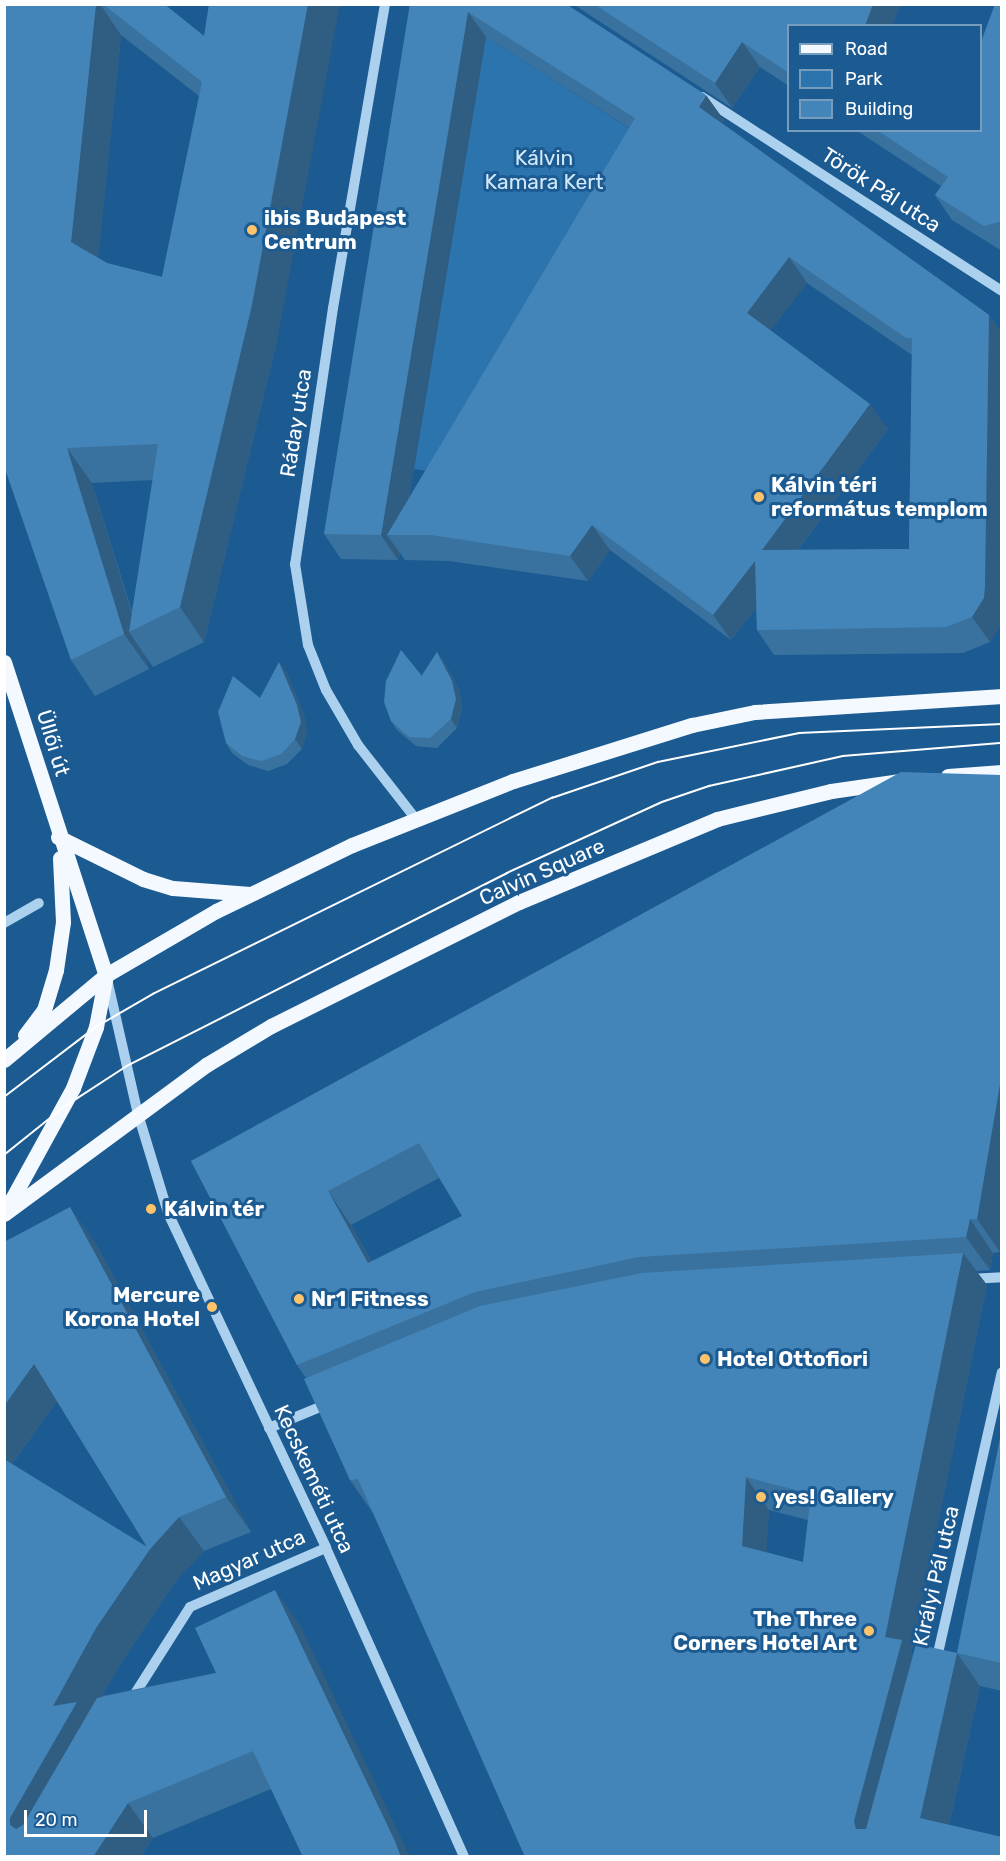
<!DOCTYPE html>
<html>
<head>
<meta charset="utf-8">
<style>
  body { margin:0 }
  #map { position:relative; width:1006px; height:1861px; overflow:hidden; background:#1c5b92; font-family:Rubik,sans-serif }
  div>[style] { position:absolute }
  .green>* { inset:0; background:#2c74ae }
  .minor>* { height:10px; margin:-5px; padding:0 5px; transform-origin:5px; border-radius:5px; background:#acd1ee }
  .major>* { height:15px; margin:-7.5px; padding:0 7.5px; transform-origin:7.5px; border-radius:7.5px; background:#f4f9ff }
  .tram>* { height:1.5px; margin:-0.75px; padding:0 0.75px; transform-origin:0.75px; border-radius:0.75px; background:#fff }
  .wall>* { inset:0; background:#3a729f }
  .shaded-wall>* { inset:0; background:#305d82 }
  .building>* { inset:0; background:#4485b9 }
  .dots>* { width:16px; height:16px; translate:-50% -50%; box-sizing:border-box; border:3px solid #1c5b92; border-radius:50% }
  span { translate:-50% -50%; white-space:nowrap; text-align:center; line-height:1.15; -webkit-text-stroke:6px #1c5b92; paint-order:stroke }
  .park-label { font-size:21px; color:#d2e9fa }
  .street-label { font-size:21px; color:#fff }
  .poi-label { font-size:21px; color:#fff; font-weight:700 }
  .left { translate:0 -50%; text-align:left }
  .right { translate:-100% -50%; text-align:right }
  .frame { position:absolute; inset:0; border:6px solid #fff; pointer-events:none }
  .legend { position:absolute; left:787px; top:24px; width:195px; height:108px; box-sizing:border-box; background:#1c5b92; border:2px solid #779dbe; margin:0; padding:8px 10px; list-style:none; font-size:18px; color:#fff }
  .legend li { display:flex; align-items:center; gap:12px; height:30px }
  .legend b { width:30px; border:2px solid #779dbe }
  .scale { position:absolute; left:24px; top:1810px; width:123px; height:27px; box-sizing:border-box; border:3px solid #fff; border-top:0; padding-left:8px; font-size:18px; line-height:21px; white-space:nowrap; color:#fff; -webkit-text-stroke:4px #1c5b92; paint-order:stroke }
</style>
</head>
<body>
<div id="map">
  <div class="green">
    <div style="clip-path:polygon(486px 37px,652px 143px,454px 475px,414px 469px)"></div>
  </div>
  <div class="minor">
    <div style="left:385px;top:4px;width:308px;rotate:99.7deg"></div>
    <div style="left:333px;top:308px;width:259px;rotate:98.4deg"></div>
    <div style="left:295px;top:564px;width:82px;rotate:80.9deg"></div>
    <div style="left:308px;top:645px;width:48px;rotate:68.2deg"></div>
    <div style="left:326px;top:690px;width:64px;rotate:59.8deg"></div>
    <div style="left:358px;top:745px;width:93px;rotate:52deg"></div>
    <div style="left:702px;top:97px;width:357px;rotate:32.9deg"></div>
    <div style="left:4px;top:923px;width:40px;rotate:-29.7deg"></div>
    <div style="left:107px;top:979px;width:139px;rotate:77.1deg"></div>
    <div style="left:138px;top:1114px;width:103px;rotate:73.1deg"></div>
    <div style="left:168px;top:1213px;width:370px;rotate:64.7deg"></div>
    <div style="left:326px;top:1548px;width:338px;rotate:65.9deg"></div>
    <div style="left:969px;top:1279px;width:33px;rotate:-3deg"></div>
    <div style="left:269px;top:1428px;width:66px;rotate:-22.3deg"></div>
    <div style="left:936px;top:1662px;width:297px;rotate:-77.2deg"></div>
    <div style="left:131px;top:1700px;width:110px;rotate:-57.6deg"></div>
    <div style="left:190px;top:1607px;width:148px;rotate:-23.5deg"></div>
  </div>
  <div class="major">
    <div style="left:4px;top:662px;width:329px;rotate:72deg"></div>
    <div style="left:106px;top:975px;width:53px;rotate:100.9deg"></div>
    <div style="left:96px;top:1027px;width:65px;rotate:110.7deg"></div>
    <div style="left:73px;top:1088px;width:137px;rotate:118.8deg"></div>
    <div style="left:948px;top:776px;width:54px;rotate:-4.2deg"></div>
    <div style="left:58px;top:837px;width:95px;rotate:26.3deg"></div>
    <div style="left:143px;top:879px;width:31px;rotate:17deg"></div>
    <div style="left:173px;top:888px;width:77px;rotate:4.5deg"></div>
    <div style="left:25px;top:1035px;width:31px;rotate:-53deg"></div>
    <div style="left:44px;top:1010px;width:42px;rotate:-73.3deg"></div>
    <div style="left:56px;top:970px;width:49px;rotate:-81.7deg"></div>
    <div style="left:63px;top:922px;width:64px;rotate:-92.7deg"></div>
    <div style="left:4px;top:1060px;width:133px;rotate:-39.8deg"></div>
    <div style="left:106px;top:975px;width:127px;rotate:-30.2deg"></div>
    <div style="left:216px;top:911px;width:151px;rotate:-25.9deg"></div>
    <div style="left:352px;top:845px;width:173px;rotate:-21.7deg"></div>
    <div style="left:513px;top:781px;width:188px;rotate:-17.4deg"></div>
    <div style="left:692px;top:725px;width:64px;rotate:-11.7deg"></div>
    <div style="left:755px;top:712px;width:248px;rotate:-3.7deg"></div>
    <div style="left:4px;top:1214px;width:251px;rotate:-36.4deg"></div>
    <div style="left:206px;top:1065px;width:76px;rotate:-31deg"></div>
    <div style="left:271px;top:1026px;width:277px;rotate:-26.6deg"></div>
    <div style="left:519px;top:902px;width:215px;rotate:-22.7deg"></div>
    <div style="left:717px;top:819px;width:117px;rotate:-13.8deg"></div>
    <div style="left:831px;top:791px;width:70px;rotate:-8.2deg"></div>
  </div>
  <div class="tram">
    <div style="left:4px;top:1097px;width:116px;rotate:-37.3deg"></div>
    <div style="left:96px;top:1027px;width:66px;rotate:-30.1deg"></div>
    <div style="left:153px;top:994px;width:445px;rotate:-26.2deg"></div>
    <div style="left:552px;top:798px;width:112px;rotate:-18.8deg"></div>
    <div style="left:658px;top:762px;width:144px;rotate:-11.6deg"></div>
    <div style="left:799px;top:733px;width:203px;rotate:-2.5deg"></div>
    <div style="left:4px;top:1155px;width:77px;rotate:-38.7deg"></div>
    <div style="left:64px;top:1107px;width:75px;rotate:-33.1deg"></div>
    <div style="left:127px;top:1066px;width:426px;rotate:-26.9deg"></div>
    <div style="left:507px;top:873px;width:170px;rotate:-24.6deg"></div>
    <div style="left:662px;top:802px;width:50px;rotate:-18.8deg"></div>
    <div style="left:709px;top:786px;width:137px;rotate:-12.6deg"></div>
    <div style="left:843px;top:756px;width:160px;rotate:-4.7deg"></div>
  </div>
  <div class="wall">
    <div style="clip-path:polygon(evenodd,4px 4px,164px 4px,204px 36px,277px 341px,204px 642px,153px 667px,144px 654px,149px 669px,95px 696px,71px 660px,4px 4px,121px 35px,199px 96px,162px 277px,107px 263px,98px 258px,121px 35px,4px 4px,153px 480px,132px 612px,92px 483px,153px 480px)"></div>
    <div style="clip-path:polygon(evenodd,410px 4px,566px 4px,724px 120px,722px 123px,989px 315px,1002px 333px,1002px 623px,990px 642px,963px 653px,774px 655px,757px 630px,756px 608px,731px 640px,610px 550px,588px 581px,449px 561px,405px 560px,400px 553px,398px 560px,341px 559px,324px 534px,410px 4px,486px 37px,629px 128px,409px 498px,486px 37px,410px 4px,807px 283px,912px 355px,909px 549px,798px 550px,888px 429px,770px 330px,807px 283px)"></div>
    <div style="clip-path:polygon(573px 4px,900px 4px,892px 26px,789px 26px,789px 86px,760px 67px,732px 108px)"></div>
    <div style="clip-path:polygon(1002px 4px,1002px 251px,952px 220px,935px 195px,941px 186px,856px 130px,981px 130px)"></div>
    <div style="clip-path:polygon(437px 652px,444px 662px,459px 690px,462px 708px,457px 728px,437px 748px,416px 746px,397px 730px,391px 721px)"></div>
    <div style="clip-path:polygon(286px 671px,304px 715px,307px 731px,302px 749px,287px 764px,268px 771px,248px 765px,232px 753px,226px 743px,260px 698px)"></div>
    <div style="clip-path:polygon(evenodd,1002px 775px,1002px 1245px,1000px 1252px,993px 1253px,990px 1270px,976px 1271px,987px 1285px,911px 1654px,913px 1656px,957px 1653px,1002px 1429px,1002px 1691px,980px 1686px,949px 1825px,1002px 1857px,373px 1513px,350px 1480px,306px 1378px,297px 1365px,191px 1161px,1002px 775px,439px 1178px,462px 1216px,372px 1262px,351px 1225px,439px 1178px,1002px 775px,769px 1510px,808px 1520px,803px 1562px,766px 1552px,769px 1510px)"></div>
    <div style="clip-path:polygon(evenodd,4px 1242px,95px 1242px,251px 1532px,204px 1551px,174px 1583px,121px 1663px,102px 1696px,216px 1673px,300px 1625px,271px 1789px,153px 1838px,140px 1857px,4px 1857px,4px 1242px,57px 1401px,147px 1547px,12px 1464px,57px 1401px)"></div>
  </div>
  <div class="shaded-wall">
    <div style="clip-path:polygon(96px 4px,100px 4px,121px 35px,96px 278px,71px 242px)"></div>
    <div style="clip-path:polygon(308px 4px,340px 4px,277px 341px,204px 642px,180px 607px)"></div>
    <div style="clip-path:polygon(873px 4px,900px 4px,892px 26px,865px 26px)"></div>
    <div style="clip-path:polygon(468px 12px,486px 37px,403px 535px,387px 535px,400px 553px,398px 560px,381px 535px)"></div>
    <div style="clip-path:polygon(742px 42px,760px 67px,732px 108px,715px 83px)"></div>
    <div style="clip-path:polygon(706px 95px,724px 120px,716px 132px,699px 107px)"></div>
    <div style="clip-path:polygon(789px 257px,807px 283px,765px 338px,747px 313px)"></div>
    <div style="clip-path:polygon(989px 315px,1002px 333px,1002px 623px,990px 642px,972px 617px)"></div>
    <div style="clip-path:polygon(870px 404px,888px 429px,779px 575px,762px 550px)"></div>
    <div style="clip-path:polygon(67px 448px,92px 483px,136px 628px,129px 632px,144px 654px,149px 669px,124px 634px)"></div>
    <div style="clip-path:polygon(592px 525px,610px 550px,588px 581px,570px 556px)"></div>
    <div style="clip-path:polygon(755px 561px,773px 586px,731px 640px,713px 615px)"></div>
    <div style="clip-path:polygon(437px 652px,444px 662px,459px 690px,462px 708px,457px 728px,451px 719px)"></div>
    <div style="clip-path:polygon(279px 662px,286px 671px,304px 715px,307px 731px,302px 749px,295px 739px)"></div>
    <div style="clip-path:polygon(1002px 1072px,1002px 1245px,1000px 1252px,977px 1219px)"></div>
    <div style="clip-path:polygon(328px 1191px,351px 1225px,391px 1297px,368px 1263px)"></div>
    <div style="clip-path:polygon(70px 1207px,95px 1242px,251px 1532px,226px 1497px)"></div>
    <div style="clip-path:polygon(970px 1219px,993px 1253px,990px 1270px,966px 1237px)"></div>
    <div style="clip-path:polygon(963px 1253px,987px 1285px,911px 1654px,925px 1673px,877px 1854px,856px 1829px,854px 1821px,885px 1637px)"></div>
    <div style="clip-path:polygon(34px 1364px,59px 1398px,4px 1475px,4px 1406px)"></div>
    <div style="clip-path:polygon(746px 1477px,769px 1510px,765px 1579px,742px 1546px)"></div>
    <div style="clip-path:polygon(179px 1517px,204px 1551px,174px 1583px,121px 1663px,89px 1719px,34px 1852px,10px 1825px,10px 1818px,53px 1706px,96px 1628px,150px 1549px)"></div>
    <div style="clip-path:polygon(275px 1590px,300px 1625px,410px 1857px,401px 1857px)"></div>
    <div style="clip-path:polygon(957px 1653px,980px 1686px,943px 1851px,920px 1818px)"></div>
    <div style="clip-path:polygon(128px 1803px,153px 1838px,140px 1857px,93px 1857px)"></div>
  </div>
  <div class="building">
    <div style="clip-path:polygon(4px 4px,96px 4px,71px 242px,107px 263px,162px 277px,202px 82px,103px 4px,164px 4px,204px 36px,209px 4px,308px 4px,252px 305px,180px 607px,129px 632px,158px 444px,67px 448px,124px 634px,71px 660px,4px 466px)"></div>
    <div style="clip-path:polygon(evenodd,410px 4px,566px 4px,706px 95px,699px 107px,989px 315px,985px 586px,984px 598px,972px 617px,946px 627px,757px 630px,755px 561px,713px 615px,592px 525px,570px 556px,431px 535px,387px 535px,635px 118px,468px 12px,381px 535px,324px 534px,410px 4px,789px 257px,906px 338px,912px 338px,909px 549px,762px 550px,870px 404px,747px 313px,789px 257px)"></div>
    <div style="clip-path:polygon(594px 4px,873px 4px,865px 26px,789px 26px,789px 73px,742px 42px,715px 83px)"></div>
    <div style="clip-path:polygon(995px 4px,1002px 4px,1002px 221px,984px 226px,935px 195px,948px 177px,877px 130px,981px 130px,981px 42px)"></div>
    <div style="clip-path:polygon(401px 650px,422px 676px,437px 652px,452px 681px,456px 699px,451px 719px,430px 738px,409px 737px,391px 721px,384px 702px,386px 681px)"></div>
    <div style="clip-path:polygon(279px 662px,297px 705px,301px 722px,295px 739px,281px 754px,261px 761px,242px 756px,226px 743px,218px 712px,233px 676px,260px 698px)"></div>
    <div style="clip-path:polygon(evenodd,901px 772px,1002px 775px,1002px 1072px,977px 1219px,970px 1219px,966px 1237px,639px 1257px,475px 1292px,297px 1365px,191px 1161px,901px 772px,419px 1143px,462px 1216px,368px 1263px,328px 1191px,419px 1143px)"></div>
    <div style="clip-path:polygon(70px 1207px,226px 1497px,179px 1517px,150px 1549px,96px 1628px,53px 1706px,77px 1702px,10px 1818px,10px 1825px,16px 1829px,23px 1825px,97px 1698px,216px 1673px,195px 1628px,275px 1590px,394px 1839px,401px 1857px,303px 1857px,253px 1751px,128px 1803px,93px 1857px,4px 1857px,4px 1459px,147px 1547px,34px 1364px,4px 1406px,4px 1242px)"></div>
    <div style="clip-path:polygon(evenodd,963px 1253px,885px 1637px,902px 1640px,854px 1821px,856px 1829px,866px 1829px,916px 1644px,957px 1653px,920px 1818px,1002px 1837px,1002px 1857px,525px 1857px,358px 1479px,350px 1480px,304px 1379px,480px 1306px,642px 1273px,963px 1253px,746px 1477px,811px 1494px,803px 1562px,742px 1546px,746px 1477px)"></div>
    <div style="clip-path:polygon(1002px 1429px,1002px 1663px,957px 1653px)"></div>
  </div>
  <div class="dots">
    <div style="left:252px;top:230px;background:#ffc46a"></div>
    <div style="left:759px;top:497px;background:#ffc46a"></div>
    <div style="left:151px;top:1209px;background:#ffc46a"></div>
    <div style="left:299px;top:1299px;background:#ffc46a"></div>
    <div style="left:212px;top:1307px;background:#ffc46a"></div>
    <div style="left:705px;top:1359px;background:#ffc46a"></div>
    <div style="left:761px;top:1497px;background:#ffc46a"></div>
    <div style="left:869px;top:1631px;background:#ffc46a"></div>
  </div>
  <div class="park-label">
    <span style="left:544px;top:170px">Kálvin<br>Kamara Kert</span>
  </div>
  <div class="street-label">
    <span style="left:881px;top:190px;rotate:33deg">Török Pál utca</span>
    <span style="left:296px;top:423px;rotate:-81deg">Ráday utca</span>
    <span style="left:53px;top:743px;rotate:73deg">Üllői út</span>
    <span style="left:542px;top:872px;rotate:-24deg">Calvin Square</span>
    <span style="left:314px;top:1479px;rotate:65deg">Kecskeméti utca</span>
    <span style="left:249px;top:1560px;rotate:-24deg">Magyar utca</span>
    <span style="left:936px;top:1576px;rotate:-77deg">Királyi Pál utca</span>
  </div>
  <div class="poi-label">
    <span class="left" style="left:264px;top:230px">ibis Budapest<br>Centrum</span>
    <span class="left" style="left:771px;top:497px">Kálvin téri<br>református templom</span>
    <span class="left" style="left:164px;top:1209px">Kálvin tér</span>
    <span class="right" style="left:200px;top:1307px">Mercure<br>Korona Hotel</span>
    <span class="left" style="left:311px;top:1299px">Nr1 Fitness</span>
    <span class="left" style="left:717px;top:1359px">Hotel Ottofiori</span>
    <span class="left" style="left:773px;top:1497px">yes! Gallery</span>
    <span class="right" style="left:857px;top:1631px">The Three<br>Corners Hotel Art</span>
  </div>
  <div class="frame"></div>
  <ul class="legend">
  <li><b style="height:8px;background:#f4f9ff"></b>Road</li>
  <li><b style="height:16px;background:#2c74ae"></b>Park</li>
  <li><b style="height:16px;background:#4485b9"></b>Building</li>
  </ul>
  <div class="scale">20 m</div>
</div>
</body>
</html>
